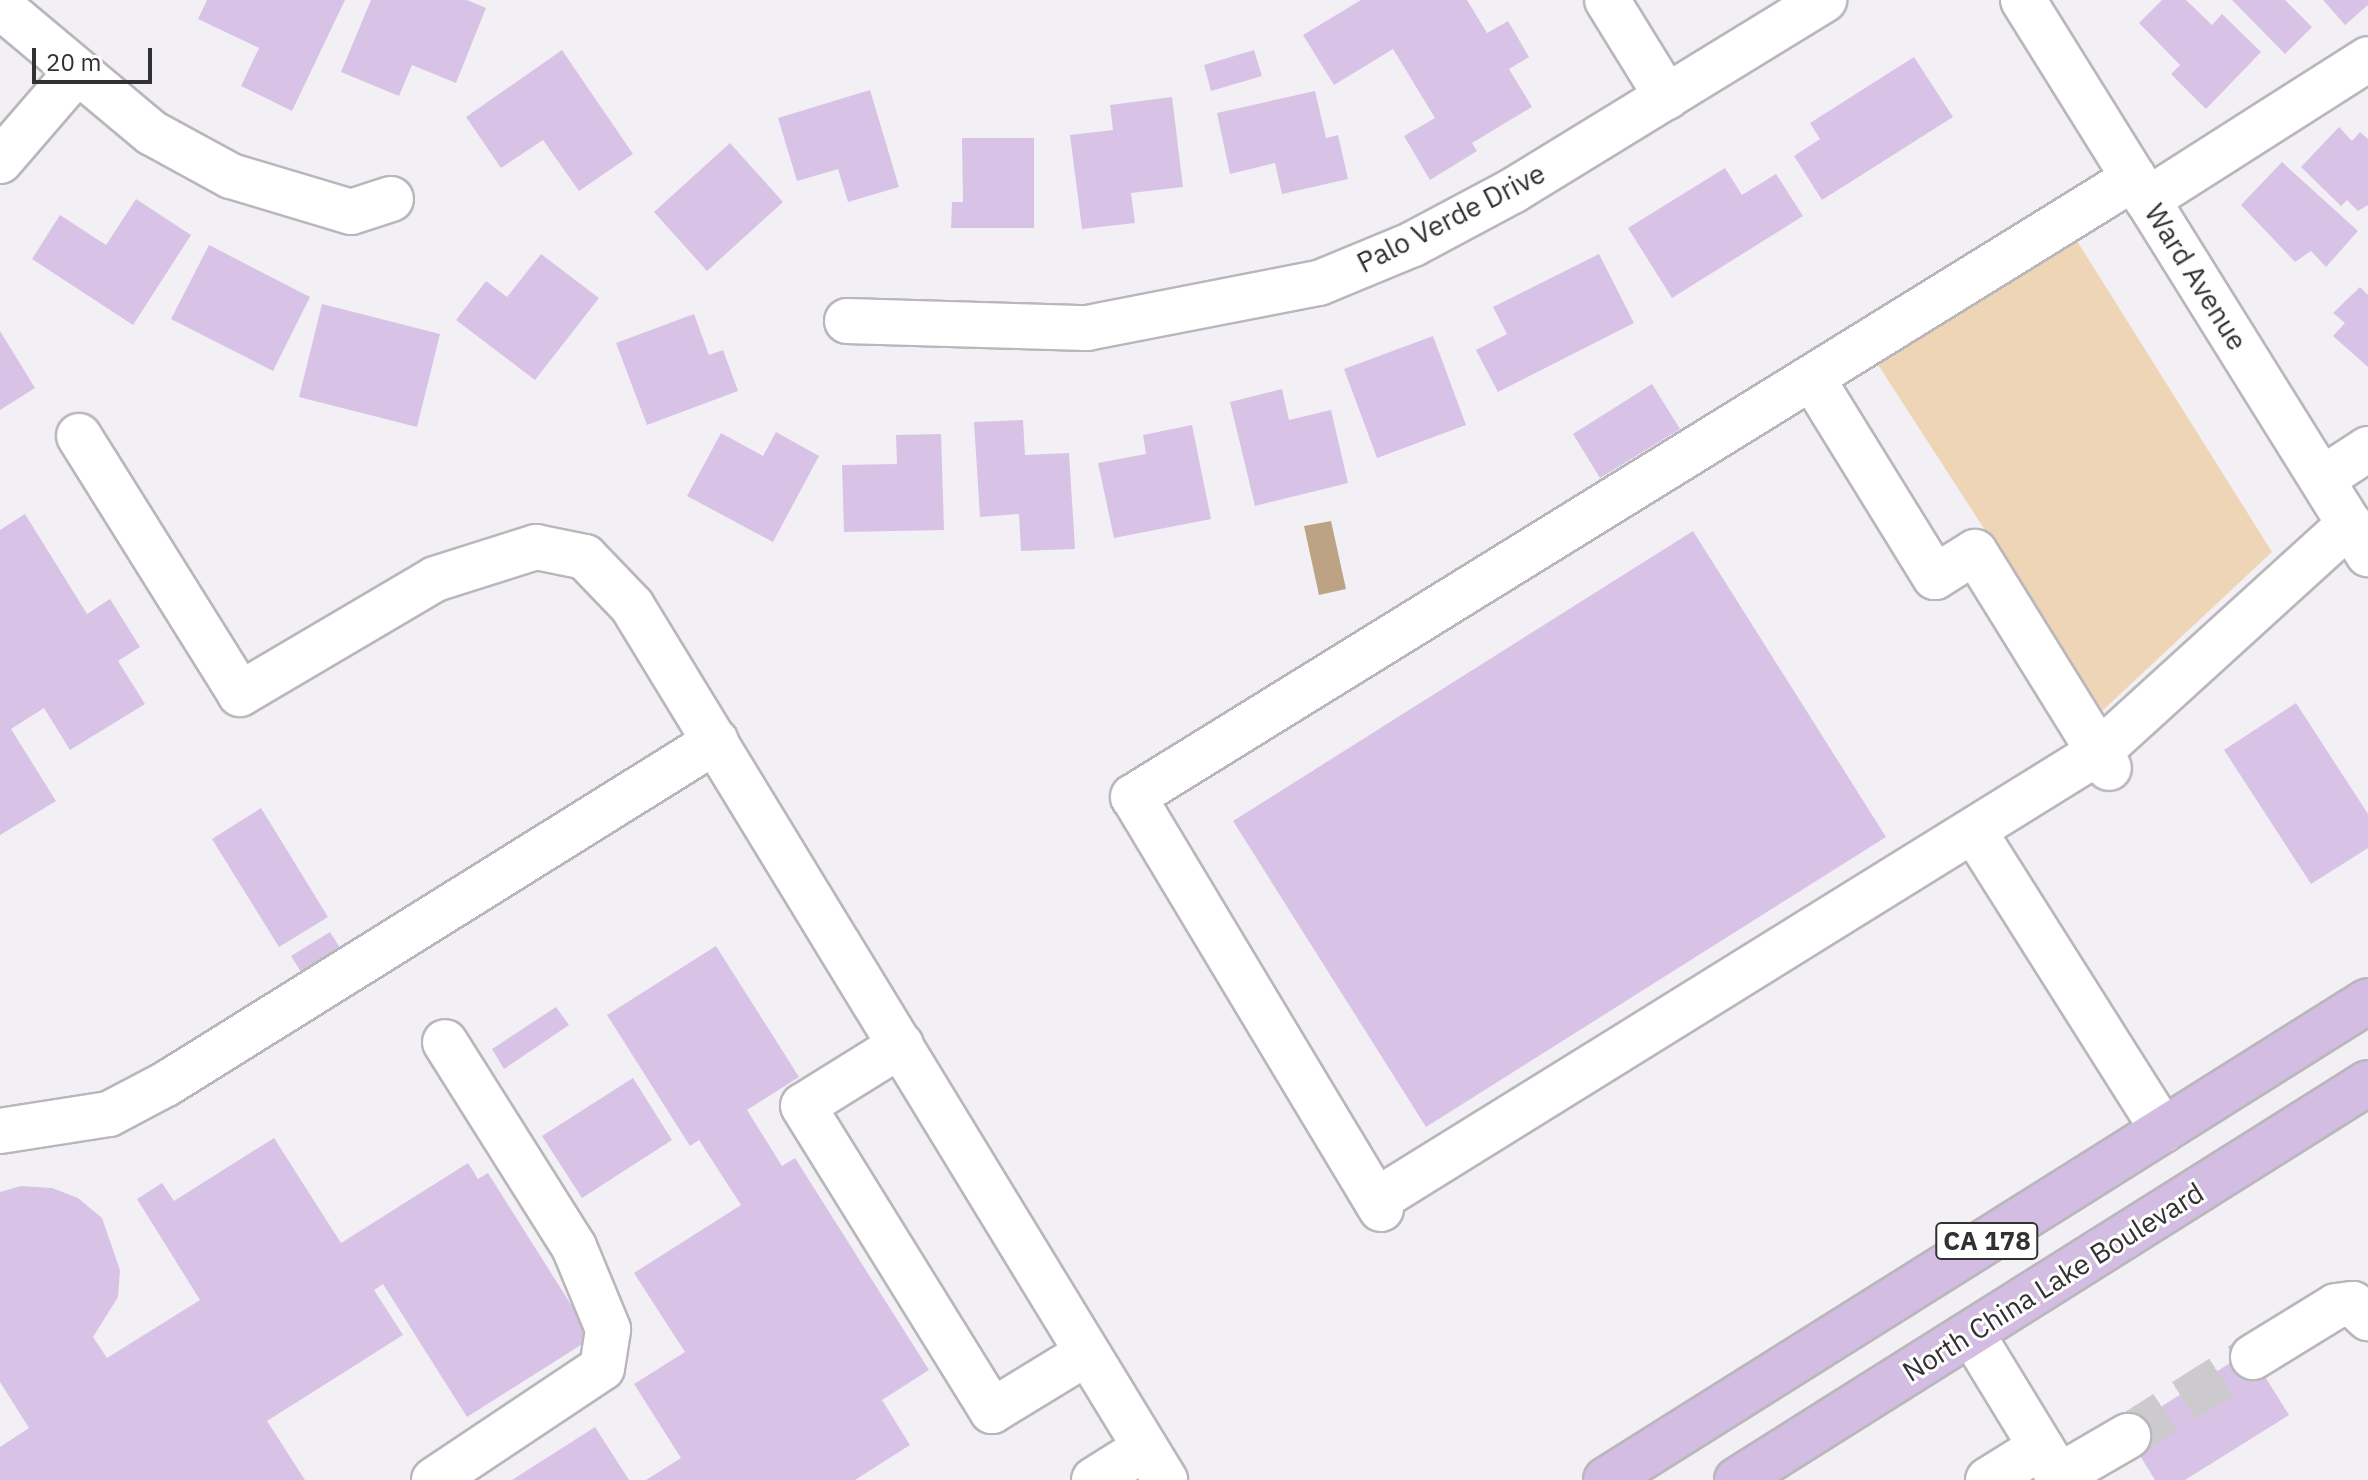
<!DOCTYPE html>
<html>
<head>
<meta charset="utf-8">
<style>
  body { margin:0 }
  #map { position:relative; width:2368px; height:1480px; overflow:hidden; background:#f2f0f4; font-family:"IBM Plex Sans",sans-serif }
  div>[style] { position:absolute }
  .green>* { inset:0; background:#eed5b5 }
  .water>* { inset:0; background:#bca383 }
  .building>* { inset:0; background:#d8c3e6 }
  .minor-tunnel>* { height:44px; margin-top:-22px; transform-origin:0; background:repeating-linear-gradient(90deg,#cccacd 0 44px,transparent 0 66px) }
  .roads { filter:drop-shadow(2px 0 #bab7bc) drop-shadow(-2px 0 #bab7bc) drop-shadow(0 2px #bab7bc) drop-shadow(0 -2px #bab7bc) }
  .minor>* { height:44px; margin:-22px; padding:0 22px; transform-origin:22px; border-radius:22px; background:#fff }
  .major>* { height:44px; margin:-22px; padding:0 22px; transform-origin:22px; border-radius:22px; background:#d3bde2 }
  span { translate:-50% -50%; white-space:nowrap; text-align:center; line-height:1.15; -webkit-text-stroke:6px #fffeff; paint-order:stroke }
  .shield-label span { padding:2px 6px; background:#fffeff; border:2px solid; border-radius:6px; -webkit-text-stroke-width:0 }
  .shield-label { font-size:26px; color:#323132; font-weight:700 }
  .street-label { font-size:28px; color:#323132 }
  .scale { position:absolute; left:32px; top:48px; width:120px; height:36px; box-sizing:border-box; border:4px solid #323132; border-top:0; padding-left:10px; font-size:24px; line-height:28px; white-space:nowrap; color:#323132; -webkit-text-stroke:6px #fffeff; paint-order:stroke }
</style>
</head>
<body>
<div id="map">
  <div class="green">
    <div style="clip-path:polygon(2072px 233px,2272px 552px,2102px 711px,1873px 357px)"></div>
  </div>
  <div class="water">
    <div style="clip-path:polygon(1331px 521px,1346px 589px,1319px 595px,1304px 526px)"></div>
  </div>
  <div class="building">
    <div style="clip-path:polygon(207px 0,345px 0,292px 111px,241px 86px,259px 48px,198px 19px)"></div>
    <div style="clip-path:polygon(371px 0,467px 0,486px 8px,456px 83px,412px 65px,399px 96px,341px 72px)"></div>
    <div style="clip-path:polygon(1361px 0,1467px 0,1487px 33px,1508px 21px,1529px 57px,1509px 69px,1532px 107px,1472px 143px,1477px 151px,1430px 180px,1404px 136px,1435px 118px,1393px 49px,1334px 85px,1303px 35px)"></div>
    <div style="clip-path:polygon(2162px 0,2186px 0,2212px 25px,2222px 14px,2261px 52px,2206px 109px,2171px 74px,2180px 65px,2139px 23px)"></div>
    <div style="clip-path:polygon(2232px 0,2285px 0,2312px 27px,2285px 54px)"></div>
    <div style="clip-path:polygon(2323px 0,2368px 0,2368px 5px,2345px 25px)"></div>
    <div style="clip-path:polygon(562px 50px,633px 154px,579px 191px,543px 140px,501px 168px,466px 117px)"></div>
    <div style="clip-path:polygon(1254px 50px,1262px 76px,1211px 91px,1204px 65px)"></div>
    <div style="clip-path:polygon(1914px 57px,1953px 117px,1822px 200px,1794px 156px,1820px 139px,1810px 123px)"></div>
    <div style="clip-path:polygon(870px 90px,899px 187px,848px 202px,838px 169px,797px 181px,778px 118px)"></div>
    <div style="clip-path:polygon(1315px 91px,1326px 138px,1338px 135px,1348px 179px,1282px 194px,1275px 163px,1230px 174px,1217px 113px)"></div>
    <div style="clip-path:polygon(1172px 97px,1183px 187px,1131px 193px,1135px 223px,1082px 229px,1070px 135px,1113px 130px,1110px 105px)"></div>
    <div style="clip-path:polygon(2339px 127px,2352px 141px,2360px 132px,2368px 139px,2368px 205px,2358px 211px,2347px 200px,2341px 206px,2301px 167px)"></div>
    <div style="clip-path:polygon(962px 138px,1034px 138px,1034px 228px,951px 228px,952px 202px,963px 202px)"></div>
    <div style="clip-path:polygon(730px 143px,783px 202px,707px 271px,654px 212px)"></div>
    <div style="clip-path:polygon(2282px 162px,2358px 231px,2326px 267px,2311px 251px,2295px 262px,2241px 205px)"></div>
    <div style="clip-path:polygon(1725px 168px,1742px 195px,1776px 174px,1803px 216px,1672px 298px,1628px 228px)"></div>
    <div style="clip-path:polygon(136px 199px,191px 235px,133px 325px,32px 259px,60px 215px,106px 245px)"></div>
    <div style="clip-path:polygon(209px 245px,310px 297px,273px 371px,171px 319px)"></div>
    <div style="clip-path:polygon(541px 254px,599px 298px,535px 380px,456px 320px,486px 281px,507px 297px)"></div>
    <div style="clip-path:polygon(1599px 254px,1634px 323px,1498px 392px,1476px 350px,1507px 334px,1493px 307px)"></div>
    <div style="clip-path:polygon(2360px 287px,2368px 295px,2368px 367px,2333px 336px,2345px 323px,2333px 313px)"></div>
    <div style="clip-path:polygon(322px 304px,440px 334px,417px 427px,299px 397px)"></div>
    <div style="clip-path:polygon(694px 314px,709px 355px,723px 350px,738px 391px,647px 425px,616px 343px)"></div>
    <div style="clip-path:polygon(0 331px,35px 388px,0 410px)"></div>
    <div style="clip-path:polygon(1433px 336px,1466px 425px,1377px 458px,1344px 369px)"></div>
    <div style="clip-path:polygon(1652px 384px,1680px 429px,1600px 478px,1573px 434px)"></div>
    <div style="clip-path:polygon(1282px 389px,1289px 420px,1331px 410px,1348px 483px,1255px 506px,1230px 402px)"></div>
    <div style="clip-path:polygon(1023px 420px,1025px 455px,1069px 453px,1075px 549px,1021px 551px,1019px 514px,980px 517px,974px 422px)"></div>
    <div style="clip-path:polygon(1192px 425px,1211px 519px,1114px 538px,1098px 463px,1146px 454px,1143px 435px)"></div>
    <div style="clip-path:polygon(776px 432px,819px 456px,773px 542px,687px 496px,721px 433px,763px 456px)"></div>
    <div style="clip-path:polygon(941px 434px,944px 530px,844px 532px,842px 465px,897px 464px,896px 435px)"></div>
    <div style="clip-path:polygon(25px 514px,87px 614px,110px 599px,140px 647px,118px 661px,145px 704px,70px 750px,44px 708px,11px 729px,56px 801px,0 835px,0 530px)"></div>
    <div style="clip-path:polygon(1693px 531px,1886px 837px,1426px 1127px,1233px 821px)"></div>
    <div style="clip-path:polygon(2296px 703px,2368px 814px,2368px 848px,2311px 884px,2224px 750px)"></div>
    <div style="clip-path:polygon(261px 808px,328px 917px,279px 947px,212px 839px)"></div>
    <div style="clip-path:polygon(330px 932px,342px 951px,303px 975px,291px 956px)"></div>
    <div style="clip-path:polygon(716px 946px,799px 1077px,747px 1110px,782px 1166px,795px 1158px,929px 1370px,882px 1400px,910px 1445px,855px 1480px,646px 1480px,681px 1458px,634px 1384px,685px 1352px,634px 1273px,741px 1205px,699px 1140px,690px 1146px,607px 1015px)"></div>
    <div style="clip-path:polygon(556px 1007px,569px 1025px,504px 1069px,492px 1049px)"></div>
    <div style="clip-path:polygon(633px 1078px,672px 1140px,582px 1198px,542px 1136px)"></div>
    <div style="clip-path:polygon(274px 1138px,341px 1243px,468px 1163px,478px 1179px,488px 1173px,592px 1338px,467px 1417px,383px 1284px,374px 1290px,403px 1335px,267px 1421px,305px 1480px,0 1480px,0 1447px,29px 1428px,0 1382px,0 1192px,21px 1186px,52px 1188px,78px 1198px,102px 1218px,120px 1270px,118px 1297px,93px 1337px,107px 1358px,200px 1300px,137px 1199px,162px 1183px,174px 1201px)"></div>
    <div style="clip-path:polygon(2249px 1351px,2289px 1415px,2185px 1480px,2155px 1480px,2124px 1430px)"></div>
    <div style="clip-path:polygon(595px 1427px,629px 1480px,512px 1480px)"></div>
  </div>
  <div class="minor-tunnel">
    <div style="left:2128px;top:1436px;width:148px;rotate:-32.3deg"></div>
  </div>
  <div class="roads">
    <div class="minor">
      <div style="left:1607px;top:0;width:114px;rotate:58.3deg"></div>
      <div style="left:2023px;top:0;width:653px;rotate:58.09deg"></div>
      <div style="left:0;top:6px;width:198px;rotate:39.9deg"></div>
      <div style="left:152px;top:133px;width:90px;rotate:28.6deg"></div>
      <div style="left:231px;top:176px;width:125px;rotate:16.7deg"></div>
      <div style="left:351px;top:212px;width:42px;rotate:-18deg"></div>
      <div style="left:0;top:161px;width:116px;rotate:-49.2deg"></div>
      <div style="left:2147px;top:200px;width:262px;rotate:-32.5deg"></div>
      <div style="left:847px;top:321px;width:240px;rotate:1.7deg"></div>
      <div style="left:1087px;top:328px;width:236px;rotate:-11deg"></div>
      <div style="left:1319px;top:283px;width:102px;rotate:-22.5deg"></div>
      <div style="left:1413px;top:244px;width:115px;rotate:-28.1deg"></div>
      <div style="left:1514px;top:190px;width:364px;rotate:-31.5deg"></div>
      <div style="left:1812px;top:378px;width:234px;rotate:58.3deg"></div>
      <div style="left:1935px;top:577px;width:47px;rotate:-32deg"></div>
      <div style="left:1975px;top:552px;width:254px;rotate:58.2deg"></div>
      <div style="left:79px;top:436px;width:304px;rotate:58deg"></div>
      <div style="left:240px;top:694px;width:226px;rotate:-30.5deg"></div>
      <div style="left:435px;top:579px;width:106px;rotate:-17.6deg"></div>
      <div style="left:536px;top:547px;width:50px;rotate:11.5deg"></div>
      <div style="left:585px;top:557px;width:68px;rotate:46.2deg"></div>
      <div style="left:632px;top:606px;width:1024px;rotate:58.62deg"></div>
      <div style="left:2322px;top:479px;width:55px;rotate:-33.1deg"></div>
      <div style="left:1984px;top:847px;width:335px;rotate:57.7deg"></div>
      <div style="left:901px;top:1045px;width:115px;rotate:148.1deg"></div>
      <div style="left:803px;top:1106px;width:359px;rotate:58.2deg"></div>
      <div style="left:992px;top:1411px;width:111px;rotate:-31.4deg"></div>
      <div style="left:0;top:1131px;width:110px;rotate:-8.9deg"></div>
      <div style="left:109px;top:1114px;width:64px;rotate:-27.8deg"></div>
      <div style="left:166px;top:1084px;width:648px;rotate:-31.95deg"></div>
      <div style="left:1377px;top:1200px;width:850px;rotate:-31.82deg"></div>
      <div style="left:2099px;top:752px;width:339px;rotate:-42.3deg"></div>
      <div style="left:1381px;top:1209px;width:481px;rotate:-121deg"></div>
      <div style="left:1133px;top:797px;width:1177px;rotate:-31.73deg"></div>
      <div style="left:1972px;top:1334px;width:171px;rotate:58.6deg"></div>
      <div style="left:2253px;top:1357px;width:97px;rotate:-31.6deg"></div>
      <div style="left:2336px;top:1306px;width:17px;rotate:-7deg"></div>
      <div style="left:2353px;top:1304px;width:21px;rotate:43deg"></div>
      <div style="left:2059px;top:1476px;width:80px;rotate:-30.1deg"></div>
      <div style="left:434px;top:1480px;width:202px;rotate:-33.7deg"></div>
      <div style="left:602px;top:1368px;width:39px;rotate:-81deg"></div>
      <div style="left:608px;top:1329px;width:89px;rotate:-112.5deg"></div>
      <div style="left:574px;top:1247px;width:242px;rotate:-122.2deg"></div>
      <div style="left:1094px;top:1480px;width:60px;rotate:-32.1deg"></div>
      <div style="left:1988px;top:1480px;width:62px;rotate:-31.9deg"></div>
    </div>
    <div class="major">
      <div style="left:1606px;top:1480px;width:900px;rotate:-32.15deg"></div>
      <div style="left:1737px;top:1480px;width:745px;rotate:-32.18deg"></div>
    </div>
  </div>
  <div class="shield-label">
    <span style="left:1987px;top:1241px">CA 178</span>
  </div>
  <div class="street-label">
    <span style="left:1451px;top:218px;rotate:-27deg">Palo Verde Drive</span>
    <span style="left:2196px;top:277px;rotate:58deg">Ward Avenue</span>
    <span style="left:2053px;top:1282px;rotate:-32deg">North China Lake Boulevard</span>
  </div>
  <div class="scale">20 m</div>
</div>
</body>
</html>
